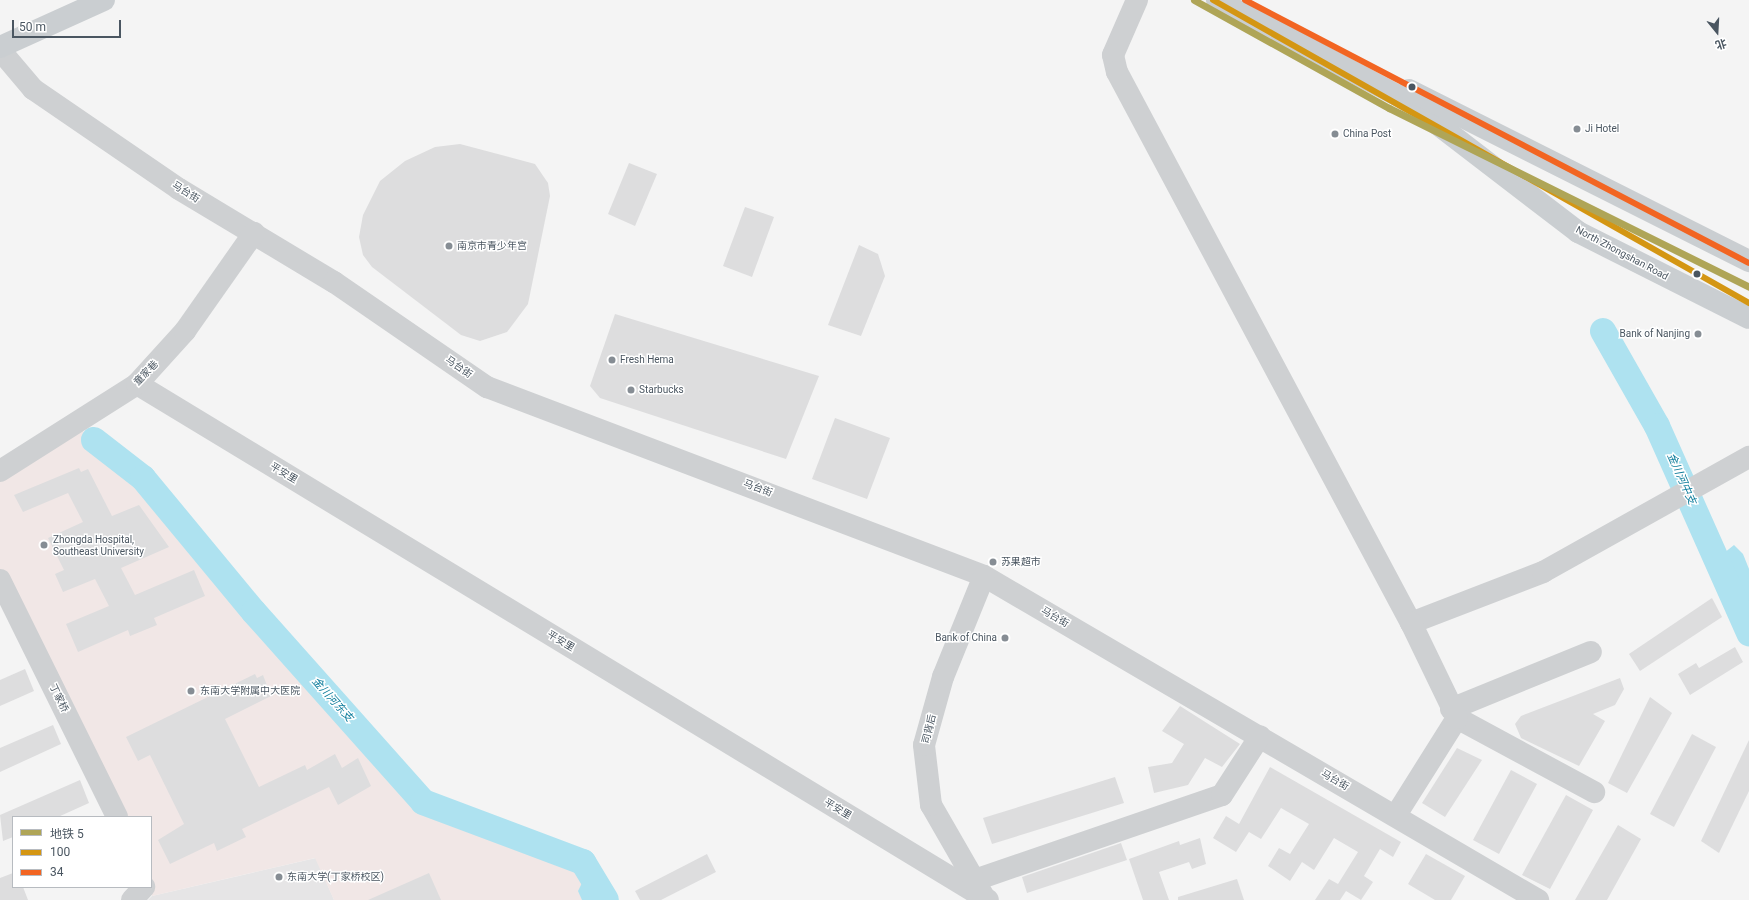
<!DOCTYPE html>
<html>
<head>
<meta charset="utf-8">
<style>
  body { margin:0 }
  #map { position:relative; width:1749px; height:900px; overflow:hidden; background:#f4f4f4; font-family:Roboto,"Noto Sans SC",sans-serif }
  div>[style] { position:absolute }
  .education>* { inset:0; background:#e6e5e6 }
  .medical>* { inset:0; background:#f1e7e6 }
  .water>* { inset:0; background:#aee2f0 }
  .river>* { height:26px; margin:-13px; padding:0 13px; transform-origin:13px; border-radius:13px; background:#aee2f0 }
  .building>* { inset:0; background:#ddddde }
  .minor>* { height:22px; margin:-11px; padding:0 11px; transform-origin:11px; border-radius:11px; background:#ced0d2 }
  .major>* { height:22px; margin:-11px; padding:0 11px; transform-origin:11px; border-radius:11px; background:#caced1 }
  .bus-1>* { height:6px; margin:-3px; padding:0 3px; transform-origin:3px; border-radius:3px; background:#d49613 }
  .bus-2>* { height:6px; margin:-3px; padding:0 3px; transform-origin:3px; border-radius:3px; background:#f26522 }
  .metro-1>* { height:7px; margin:-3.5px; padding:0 3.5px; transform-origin:3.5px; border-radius:3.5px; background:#afa557 }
  .dots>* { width:11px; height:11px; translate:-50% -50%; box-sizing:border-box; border:2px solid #fff; border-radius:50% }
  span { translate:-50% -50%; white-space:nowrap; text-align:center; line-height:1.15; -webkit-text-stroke:3px #fff; paint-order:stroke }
  .poi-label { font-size:10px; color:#4a5661 }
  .left { translate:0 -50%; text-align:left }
  .right { translate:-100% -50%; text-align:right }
  .street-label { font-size:10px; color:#4a5661 }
  .water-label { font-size:11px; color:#0c7c9b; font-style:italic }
  .legend { position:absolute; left:12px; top:816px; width:140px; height:72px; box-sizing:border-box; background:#fff; border:1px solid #b7bbc0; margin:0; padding:5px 7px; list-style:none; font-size:12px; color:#4a5661 }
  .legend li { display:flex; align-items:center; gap:8px; height:20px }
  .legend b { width:20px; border:1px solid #b7bbc0 }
  .north { position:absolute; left:1697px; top:12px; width:40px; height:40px; -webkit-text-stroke:3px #fff; paint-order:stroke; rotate:162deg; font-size:11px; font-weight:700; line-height:16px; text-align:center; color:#4a5661 }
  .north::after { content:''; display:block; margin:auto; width:14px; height:18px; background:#4a5661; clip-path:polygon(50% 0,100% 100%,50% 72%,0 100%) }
  .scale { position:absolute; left:12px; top:20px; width:109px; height:18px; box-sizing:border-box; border:2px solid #4a5661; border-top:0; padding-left:5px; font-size:12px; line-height:14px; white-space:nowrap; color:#4a5661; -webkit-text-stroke:3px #fff; paint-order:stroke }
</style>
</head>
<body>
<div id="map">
  <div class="education">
    <div style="clip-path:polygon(316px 858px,334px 900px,148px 900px,152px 896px)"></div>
  </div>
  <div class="medical">
    <div style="clip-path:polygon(76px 426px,143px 478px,423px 802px,583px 862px,606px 900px,334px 900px,315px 858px,152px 896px,151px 817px,117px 817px,0 580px,0 471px)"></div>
  </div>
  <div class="water">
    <div style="clip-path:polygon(1734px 545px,1743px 554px,1749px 569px,1749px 618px,1724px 553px)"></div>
    <div style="clip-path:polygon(595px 857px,605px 879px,614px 900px,582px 900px,578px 891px)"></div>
  </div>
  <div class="river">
    <div style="left:1603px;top:331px;width:109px;rotate:60.4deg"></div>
    <div style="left:1657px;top:426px;width:227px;rotate:66deg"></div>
    <div style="left:94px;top:440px;width:62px;rotate:37.8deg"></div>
    <div style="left:143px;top:478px;width:174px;rotate:50.4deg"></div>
    <div style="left:254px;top:612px;width:254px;rotate:48.3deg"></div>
    <div style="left:423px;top:802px;width:171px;rotate:20.6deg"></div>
    <div style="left:583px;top:862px;width:44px;rotate:58.8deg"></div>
  </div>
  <div class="building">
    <div style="clip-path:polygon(460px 144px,535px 164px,548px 183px,550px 196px,528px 304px,507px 332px,480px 341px,461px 335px,372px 267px,363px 255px,359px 237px,363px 215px,380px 181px,405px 161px,435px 147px)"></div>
    <div style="clip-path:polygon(629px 163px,657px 174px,635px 226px,608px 214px)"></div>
    <div style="clip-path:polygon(745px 207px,774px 217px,752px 277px,723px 266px)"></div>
    <div style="clip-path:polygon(859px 245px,878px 254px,885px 276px,861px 336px,828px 325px)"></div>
    <div style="clip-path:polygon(615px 314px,819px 376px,786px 459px,600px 398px,590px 386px)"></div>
    <div style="clip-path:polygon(835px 418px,890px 438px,867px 499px,812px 479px)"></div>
    <div style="clip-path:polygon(79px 468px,81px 472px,88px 469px,112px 516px,139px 505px,169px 547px,121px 568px,135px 595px,194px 570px,205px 596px,154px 618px,157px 625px,130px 636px,128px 630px,78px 652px,66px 624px,109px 606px,95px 579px,63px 592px,55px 574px,64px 570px,48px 538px,83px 522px,68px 493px,23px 512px,14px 495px)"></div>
    <div style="clip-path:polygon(1712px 598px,1722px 617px,1640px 671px,1629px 654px)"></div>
    <div style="clip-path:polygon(1735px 647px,1743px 662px,1690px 695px,1678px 674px,1696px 663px,1699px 668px)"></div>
    <div style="clip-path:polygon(25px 669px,34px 691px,0 706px,0 680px)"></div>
    <div style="clip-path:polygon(255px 674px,257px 678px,263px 675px,271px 696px,225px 719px,259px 787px,305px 765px,307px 770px,335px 754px,342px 768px,358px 758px,371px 786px,338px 805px,329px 787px,242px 829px,246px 837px,217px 851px,214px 843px,170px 864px,158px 840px,184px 824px,150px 755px,138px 761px,126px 737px)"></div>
    <div style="clip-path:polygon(1620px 678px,1624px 689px,1615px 705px,1593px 714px,1605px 721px,1579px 766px,1521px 738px,1515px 724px,1521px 716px)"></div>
    <div style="clip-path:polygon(1650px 697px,1672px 713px,1627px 793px,1608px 783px)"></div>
    <div style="clip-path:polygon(1180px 706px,1240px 744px,1222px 767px,1205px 758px,1188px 785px,1154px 793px,1148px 767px,1172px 763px,1184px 744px,1162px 731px)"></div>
    <div style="clip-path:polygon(53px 725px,61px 744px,0 772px,0 748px)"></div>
    <div style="clip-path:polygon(1692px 734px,1716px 747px,1674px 827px,1650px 814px)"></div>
    <div style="clip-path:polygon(1749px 740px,1749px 791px,1719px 853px,1701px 841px)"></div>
    <div style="clip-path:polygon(1457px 748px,1482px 760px,1445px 817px,1422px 803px)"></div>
    <div style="clip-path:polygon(1270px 767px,1401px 842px,1393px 857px,1380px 849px,1364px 876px,1373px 882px,1361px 900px,1346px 891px,1340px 900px,1315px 900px,1329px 879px,1338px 884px,1358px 852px,1334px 838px,1314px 870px,1302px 862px,1290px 881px,1268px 866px,1279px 848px,1290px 854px,1309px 824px,1281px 808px,1261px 839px,1249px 832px,1236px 852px,1213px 838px,1226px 816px,1239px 824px)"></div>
    <div style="clip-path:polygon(1511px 770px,1537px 784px,1499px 854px,1473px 840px)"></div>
    <div style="clip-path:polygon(1115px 777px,1124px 803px,992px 844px,983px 818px)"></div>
    <div style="clip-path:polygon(80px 780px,89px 803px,58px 817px,13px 817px,13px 837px,3px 841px,0 815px)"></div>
    <div style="clip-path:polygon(1566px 795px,1593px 810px,1550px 889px,1522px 875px)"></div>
    <div style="clip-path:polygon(1618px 825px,1641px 839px,1607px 900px,1575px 900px)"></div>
    <div style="clip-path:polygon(1200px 838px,1206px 864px,1192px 869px,1189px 862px,1159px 872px,1169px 900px,1143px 900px,1129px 859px,1179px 841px,1180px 845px)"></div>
    <div style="clip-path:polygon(1121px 843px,1127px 860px,1027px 893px,1022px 877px)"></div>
    <div style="clip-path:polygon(707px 854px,716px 872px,661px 900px,640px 900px,635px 891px)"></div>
    <div style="clip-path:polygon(1426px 854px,1465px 876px,1451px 900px,1435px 900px,1408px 884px)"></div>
    <div style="clip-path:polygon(13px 873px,13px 887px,23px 887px,28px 900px,0 900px,0 878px)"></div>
    <div style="clip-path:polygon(429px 873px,441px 900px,368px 900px)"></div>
    <div style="clip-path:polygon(1237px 879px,1244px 900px,1178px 900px,1178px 897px)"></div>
  </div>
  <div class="minor">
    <div style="left:1137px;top:0;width:60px;rotate:113.6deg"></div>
    <div style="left:1113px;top:55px;width:17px;rotate:77deg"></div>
    <div style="left:1117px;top:72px;width:625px;rotate:61.92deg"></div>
    <div style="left:1411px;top:623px;width:142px;rotate:-21.1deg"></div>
    <div style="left:1543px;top:572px;width:236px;rotate:-29.2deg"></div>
    <div style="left:0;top:50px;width:51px;rotate:49.8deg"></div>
    <div style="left:33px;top:89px;width:177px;rotate:34.4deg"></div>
    <div style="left:179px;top:189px;width:181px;rotate:31deg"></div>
    <div style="left:334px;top:282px;width:186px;rotate:34.5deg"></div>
    <div style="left:487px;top:387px;width:532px;rotate:20.82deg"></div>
    <div style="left:984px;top:576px;width:642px;rotate:30.32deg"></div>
    <div style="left:137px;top:384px;width:995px;rotate:31.23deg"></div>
    <div style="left:0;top:471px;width:162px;rotate:-32.4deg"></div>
    <div style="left:137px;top:384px;width:72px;rotate:-47.8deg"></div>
    <div style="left:185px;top:331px;width:120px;rotate:-54.9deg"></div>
    <div style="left:0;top:580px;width:264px;rotate:63.7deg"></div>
    <div style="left:1451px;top:709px;width:151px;rotate:-22.2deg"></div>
    <div style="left:1457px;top:718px;width:156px;rotate:28.4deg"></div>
    <div style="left:1396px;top:815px;width:115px;rotate:-57.8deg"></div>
    <div style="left:1457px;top:718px;width:106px;rotate:-115.8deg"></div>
    <div style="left:975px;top:880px;width:261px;rotate:-19deg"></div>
    <div style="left:1222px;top:795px;width:70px;rotate:-57.2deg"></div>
    <div style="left:984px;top:897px;width:106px;rotate:-119.9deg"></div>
    <div style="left:931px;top:805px;width:60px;rotate:-96.7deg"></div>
    <div style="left:924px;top:745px;width:71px;rotate:-74.4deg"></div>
    <div style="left:943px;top:677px;width:109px;rotate:-67.9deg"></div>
    <div style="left:132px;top:900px;width:18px;rotate:-47deg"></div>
  </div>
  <div class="major">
    <div style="left:1217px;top:0;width:214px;rotate:27.9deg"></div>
    <div style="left:1406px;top:100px;width:217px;rotate:37.5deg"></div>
    <div style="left:1578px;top:232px;width:191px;rotate:26.7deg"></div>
    <div style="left:0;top:47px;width:114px;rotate:-24.3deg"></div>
    <div style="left:1409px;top:90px;width:381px;rotate:26.7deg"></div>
  </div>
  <div class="bus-1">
    <div style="left:1213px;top:0;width:616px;rotate:29.48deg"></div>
  </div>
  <div class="bus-2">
    <div style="left:1245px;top:0;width:568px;rotate:27.56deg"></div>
  </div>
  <div class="metro-1">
    <div style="left:1194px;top:0;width:223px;rotate:29deg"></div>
    <div style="left:1389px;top:108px;width:402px;rotate:26.4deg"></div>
  </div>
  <div class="dots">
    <div style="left:1412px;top:87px;background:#4a5661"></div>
    <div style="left:1577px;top:129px;background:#868d94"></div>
    <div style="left:1335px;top:134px;background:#868d94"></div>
    <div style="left:449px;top:246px;background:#868d94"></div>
    <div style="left:1697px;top:274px;background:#4a5661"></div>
    <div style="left:1698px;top:334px;background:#868d94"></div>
    <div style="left:612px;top:360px;background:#868d94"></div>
    <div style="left:631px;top:390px;background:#868d94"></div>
    <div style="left:44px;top:545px;background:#868d94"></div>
    <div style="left:993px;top:562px;background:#868d94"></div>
    <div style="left:1005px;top:638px;background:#868d94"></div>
    <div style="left:191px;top:691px;background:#868d94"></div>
    <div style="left:279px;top:877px;background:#868d94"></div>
  </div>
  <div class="poi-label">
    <span class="left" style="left:1585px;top:129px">Ji Hotel</span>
    <span class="left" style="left:1343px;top:134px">China Post</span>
    <span class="left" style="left:457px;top:246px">南京市青少年宫</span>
    <span class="right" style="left:1690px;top:334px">Bank of Nanjing</span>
    <span class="left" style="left:620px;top:360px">Fresh Hema</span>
    <span class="left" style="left:639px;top:390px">Starbucks</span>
    <span class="left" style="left:53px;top:545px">Zhongda Hospital,<br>Southeast University</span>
    <span class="left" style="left:1001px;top:562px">苏果超市</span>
    <span class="right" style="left:997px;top:638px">Bank of China</span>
    <span class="left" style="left:200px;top:691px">东南大学附属中大医院</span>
    <span class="left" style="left:287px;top:877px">东南大学(丁家桥校区)</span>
  </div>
  <div class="street-label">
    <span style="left:186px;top:192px;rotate:32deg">马台街</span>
    <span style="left:1622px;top:253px;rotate:28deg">North Zhongshan Road</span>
    <span style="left:459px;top:367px;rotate:35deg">马台街</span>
    <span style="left:146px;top:373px;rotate:-46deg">童家巷</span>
    <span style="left:284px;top:473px;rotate:31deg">平安里</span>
    <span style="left:758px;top:488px;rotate:21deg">马台街</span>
    <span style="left:1055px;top:617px;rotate:30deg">马台街</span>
    <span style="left:561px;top:641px;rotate:31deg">平安里</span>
    <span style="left:59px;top:698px;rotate:64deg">丁家桥</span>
    <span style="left:929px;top:729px;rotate:-76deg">司背后</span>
    <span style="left:1335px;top:780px;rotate:30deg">马台街</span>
    <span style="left:838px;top:809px;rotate:31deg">平安里</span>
  </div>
  <div class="water-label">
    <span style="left:1681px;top:479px;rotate:66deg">金川河中支</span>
    <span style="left:332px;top:700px;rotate:48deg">金川河东支</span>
  </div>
  <ul class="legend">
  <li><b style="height:5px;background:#afa557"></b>地铁 5</li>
  <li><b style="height:5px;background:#d49613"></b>100</li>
  <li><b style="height:5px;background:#f26522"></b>34</li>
  </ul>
  <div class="north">北</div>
  <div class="scale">50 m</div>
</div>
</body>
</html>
